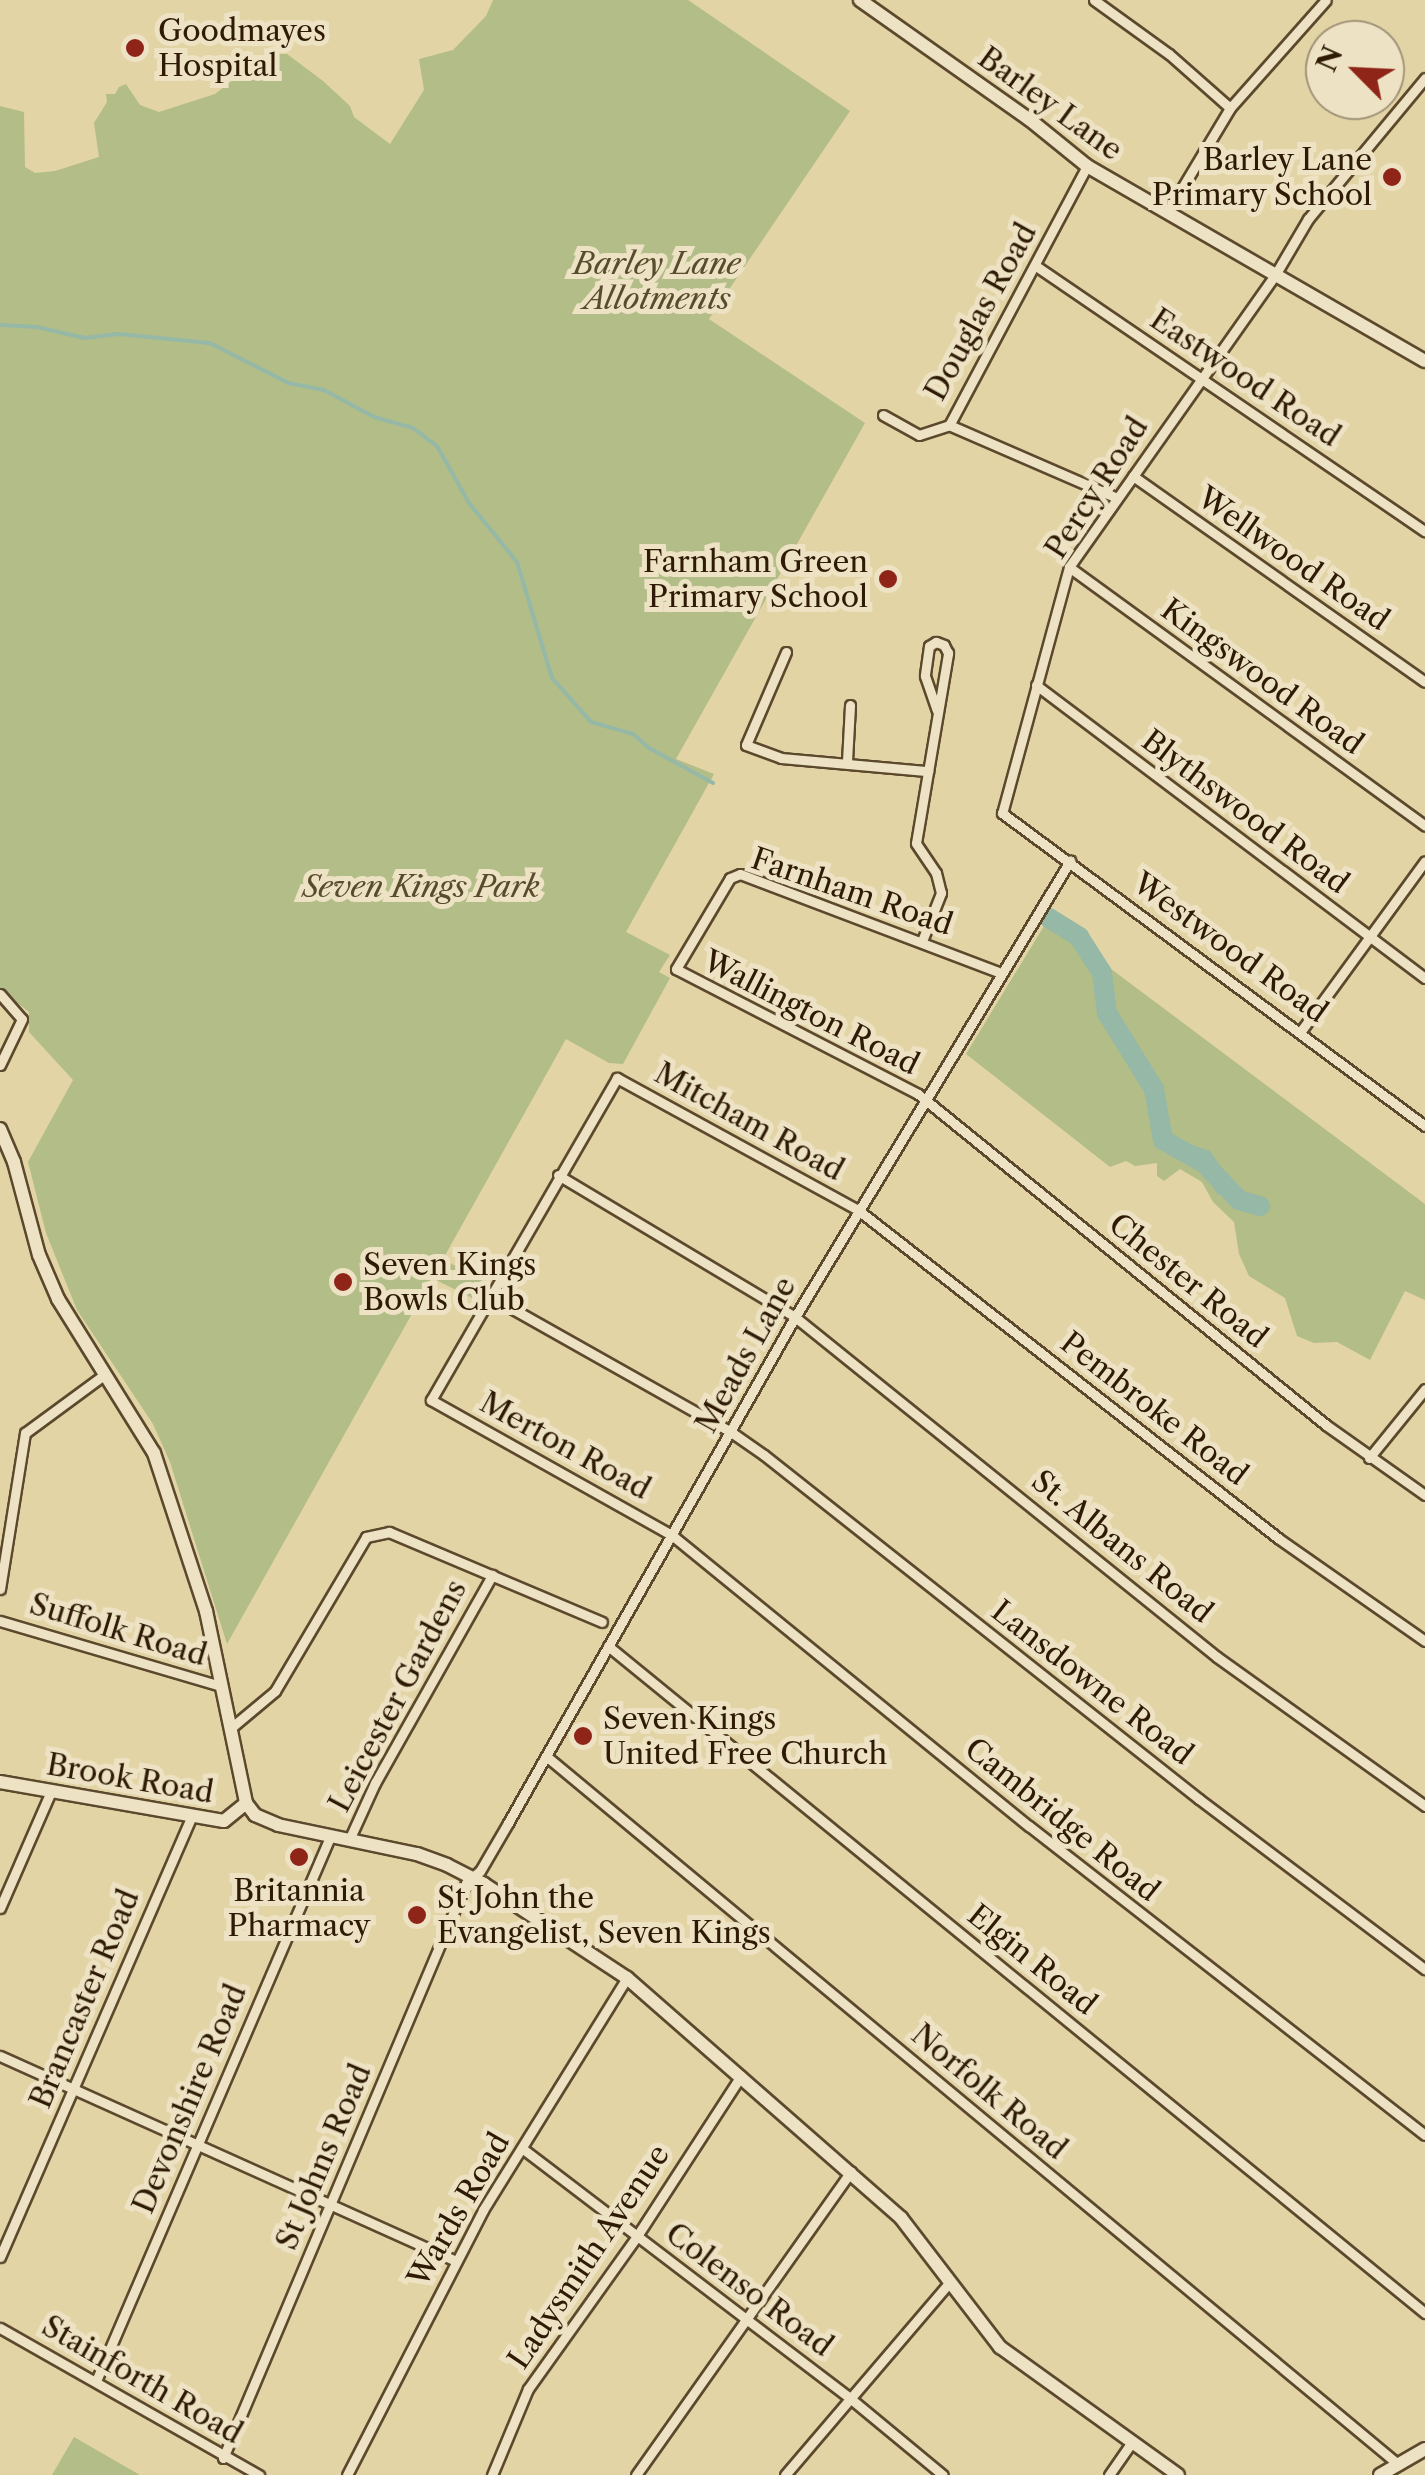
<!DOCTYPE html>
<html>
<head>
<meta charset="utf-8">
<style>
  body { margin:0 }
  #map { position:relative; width:1425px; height:2475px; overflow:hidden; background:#e3d4a5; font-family:"Libre Caslon Text",serif }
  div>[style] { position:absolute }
  .green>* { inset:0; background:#b3bd87 }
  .water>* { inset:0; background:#95b8a7 }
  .stream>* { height:4px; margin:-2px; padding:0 2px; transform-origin:2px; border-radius:2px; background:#95b8a7 }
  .river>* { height:20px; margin:-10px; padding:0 10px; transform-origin:10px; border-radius:10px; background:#95b8a7 }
  .roads { filter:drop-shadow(2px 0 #5c492d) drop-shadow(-2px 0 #5c492d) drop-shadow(0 2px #5c492d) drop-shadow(0 -2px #5c492d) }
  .street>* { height:9px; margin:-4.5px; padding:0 4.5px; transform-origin:4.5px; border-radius:4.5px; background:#ede3c4 }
  .secondary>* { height:12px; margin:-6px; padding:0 6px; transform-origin:6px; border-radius:6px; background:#ede3c4 }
  .dots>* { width:28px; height:28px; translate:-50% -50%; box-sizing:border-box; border:5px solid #ede3c4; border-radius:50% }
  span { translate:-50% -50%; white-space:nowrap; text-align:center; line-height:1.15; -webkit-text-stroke:10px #ede3c4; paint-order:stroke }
  .poi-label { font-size:30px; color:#2f1b05 }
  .left { translate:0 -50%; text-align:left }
  .right { translate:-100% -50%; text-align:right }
  .street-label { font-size:30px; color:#2f1b05 }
  .park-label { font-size:30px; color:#574c2c; font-style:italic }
  .north { position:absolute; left:1305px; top:20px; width:100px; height:100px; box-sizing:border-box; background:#ede3c4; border:2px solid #a19378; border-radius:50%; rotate:294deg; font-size:28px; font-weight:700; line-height:40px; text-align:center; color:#2f1b05 }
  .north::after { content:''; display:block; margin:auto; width:35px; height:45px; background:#8f2418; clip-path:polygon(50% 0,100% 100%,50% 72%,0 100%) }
</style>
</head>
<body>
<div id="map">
  <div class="green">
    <div style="clip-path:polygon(493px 0,688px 0,850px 111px,709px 319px,865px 423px,676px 759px,714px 774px,626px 932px,670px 955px,659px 972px,670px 978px,623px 1064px,609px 1063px,566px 1039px,443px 1259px,484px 1282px,474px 1299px,432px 1278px,227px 1644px,170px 1462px,153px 1424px,77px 1310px,46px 1233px,28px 1162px,73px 1080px,29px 1032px,29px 1012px,0 989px,0 106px,24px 112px,25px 167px,35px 173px,55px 171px,99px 157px,94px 123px,107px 102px,106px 94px,115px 94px,119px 87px,126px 84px,140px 105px,159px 112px,215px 94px,242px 73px,260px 72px,273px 54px,287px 54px,323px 81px,350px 106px,354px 117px,390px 144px,424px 90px,419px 59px,453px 50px,486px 16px)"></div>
    <div style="clip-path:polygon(1047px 921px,1425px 1204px,1425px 1300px,1405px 1291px,1370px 1360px,1337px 1342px,1314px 1343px,1297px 1336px,1285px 1298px,1249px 1276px,1239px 1254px,1234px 1222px,1213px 1202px,1202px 1182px,1180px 1169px,1164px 1181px,1157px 1176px,1157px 1163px,1135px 1166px,1126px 1161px,1110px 1167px,966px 1054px)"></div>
    <div style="clip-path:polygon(74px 2437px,140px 2475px,52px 2475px)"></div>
  </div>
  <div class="water">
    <div style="clip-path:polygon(1186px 1143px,1210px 1151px,1224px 1171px,1227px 1176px,1218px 1195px,1201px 1169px,1180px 1156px)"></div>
  </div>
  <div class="stream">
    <div style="left:0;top:325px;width:37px;rotate:3deg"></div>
    <div style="left:37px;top:327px;width:49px;rotate:12.9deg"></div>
    <div style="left:85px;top:338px;width:33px;rotate:-7deg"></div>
    <div style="left:118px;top:334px;width:92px;rotate:5.6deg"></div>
    <div style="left:210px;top:343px;width:88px;rotate:27.1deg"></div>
    <div style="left:288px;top:383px;width:37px;rotate:11deg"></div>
    <div style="left:324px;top:390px;width:57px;rotate:28.4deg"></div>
    <div style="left:374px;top:417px;width:41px;rotate:15.8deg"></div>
    <div style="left:413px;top:428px;width:30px;rotate:37deg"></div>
    <div style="left:437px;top:446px;width:65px;rotate:60.7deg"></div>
    <div style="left:469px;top:503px;width:76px;rotate:50.9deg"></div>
    <div style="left:517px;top:562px;width:121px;rotate:73.2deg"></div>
    <div style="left:552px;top:678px;width:59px;rotate:48.4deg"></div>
    <div style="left:591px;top:722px;width:44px;rotate:15.9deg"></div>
    <div style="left:633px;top:734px;width:21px;rotate:41deg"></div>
    <div style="left:649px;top:748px;width:73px;rotate:28.7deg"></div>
  </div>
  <div class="river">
    <div style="left:1049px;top:918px;width:36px;rotate:32deg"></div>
    <div style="left:1079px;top:937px;width:43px;rotate:57.4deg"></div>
    <div style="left:1102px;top:973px;width:40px;rotate:82.9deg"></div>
    <div style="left:1107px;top:1013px;width:89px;rotate:58.3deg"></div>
    <div style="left:1154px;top:1089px;width:52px;rotate:80deg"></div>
    <div style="left:1163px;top:1140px;width:47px;rotate:29.3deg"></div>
    <div style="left:1204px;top:1163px;width:51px;rotate:46.6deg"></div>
    <div style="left:1239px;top:1200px;width:22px;rotate:16deg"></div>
  </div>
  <div class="roads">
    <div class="street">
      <div style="left:1094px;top:0;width:92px;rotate:35.8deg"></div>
      <div style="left:1169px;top:54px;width:81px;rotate:41.5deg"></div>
      <div style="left:1425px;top:78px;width:183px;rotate:129.7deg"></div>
      <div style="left:1308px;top:219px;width:65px;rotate:120.5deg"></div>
      <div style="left:1275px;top:275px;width:357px;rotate:125.2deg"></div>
      <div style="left:1069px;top:567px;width:255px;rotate:105.2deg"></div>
      <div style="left:1002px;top:813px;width:526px;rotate:36.5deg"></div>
      <div style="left:1087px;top:166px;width:293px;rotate:118deg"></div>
      <div style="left:949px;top:425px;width:183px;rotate:23.5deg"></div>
      <div style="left:1167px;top:213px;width:122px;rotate:-59deg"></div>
      <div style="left:1230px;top:108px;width:144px;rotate:-48.4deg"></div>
      <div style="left:1036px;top:266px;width:471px;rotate:34.3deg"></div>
      <div style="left:883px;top:415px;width:41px;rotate:29.1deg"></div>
      <div style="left:919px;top:435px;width:32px;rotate:-18deg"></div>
      <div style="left:1133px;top:476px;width:357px;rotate:35.2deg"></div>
      <div style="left:1069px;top:567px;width:440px;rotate:36deg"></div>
      <div style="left:786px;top:652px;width:101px;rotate:113.3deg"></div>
      <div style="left:746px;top:745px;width:37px;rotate:20deg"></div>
      <div style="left:781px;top:758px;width:148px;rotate:5.1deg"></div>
      <div style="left:1036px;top:685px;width:487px;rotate:37deg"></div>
      <div style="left:847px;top:761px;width:56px;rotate:-86.9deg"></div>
      <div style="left:922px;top:941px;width:52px;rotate:-68.4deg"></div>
      <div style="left:941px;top:893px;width:21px;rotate:-104deg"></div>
      <div style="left:936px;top:873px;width:36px;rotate:-124deg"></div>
      <div style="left:916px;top:843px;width:193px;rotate:-80.4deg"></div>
      <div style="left:948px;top:653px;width:9px;rotate:-117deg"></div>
      <div style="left:944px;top:645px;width:9px;rotate:-159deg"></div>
      <div style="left:936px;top:642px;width:8px;rotate:150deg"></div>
      <div style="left:929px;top:646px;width:30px;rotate:98deg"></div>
      <div style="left:925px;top:676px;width:36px;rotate:71deg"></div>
      <div style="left:1001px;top:973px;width:279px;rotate:-159.2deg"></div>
      <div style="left:740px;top:874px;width:11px;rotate:158deg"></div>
      <div style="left:730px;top:878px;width:106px;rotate:120.7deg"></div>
      <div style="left:676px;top:969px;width:272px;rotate:27.3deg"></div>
      <div style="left:918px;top:1094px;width:525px;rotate:39.05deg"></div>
      <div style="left:1326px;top:1425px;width:121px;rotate:35.3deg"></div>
      <div style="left:0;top:994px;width:33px;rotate:49deg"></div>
      <div style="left:22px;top:1019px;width:51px;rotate:115.6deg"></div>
      <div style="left:1301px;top:1031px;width:210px;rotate:-53.9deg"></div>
      <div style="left:558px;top:1175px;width:276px;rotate:30.9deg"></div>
      <div style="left:795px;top:1317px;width:542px;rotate:38.86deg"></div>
      <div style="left:1217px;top:1657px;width:256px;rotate:35.6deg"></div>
      <div style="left:488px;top:1295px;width:279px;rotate:29.4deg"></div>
      <div style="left:731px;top:1432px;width:40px;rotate:34.9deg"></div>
      <div style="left:764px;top:1455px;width:555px;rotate:38.34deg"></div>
      <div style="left:1199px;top:1799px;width:283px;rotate:37deg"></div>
      <div style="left:1369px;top:1458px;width:89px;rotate:-50.9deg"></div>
      <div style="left:0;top:1589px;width:158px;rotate:-80.9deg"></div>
      <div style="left:25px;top:1433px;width:98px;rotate:-36.3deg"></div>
      <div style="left:0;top:1621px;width:230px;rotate:16.4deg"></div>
      <div style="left:1425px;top:1641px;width:179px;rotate:-145deg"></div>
      <div style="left:1278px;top:1538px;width:533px;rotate:-142.01deg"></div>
      <div style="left:858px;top:1210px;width:275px;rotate:-151.3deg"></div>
      <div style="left:617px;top:1078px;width:372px;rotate:120deg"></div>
      <div style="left:431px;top:1400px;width:278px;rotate:29.3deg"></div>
      <div style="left:673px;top:1536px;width:459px;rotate:39.2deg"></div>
      <div style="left:1029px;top:1826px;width:502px;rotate:37.97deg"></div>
      <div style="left:608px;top:1646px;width:1055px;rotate:39.23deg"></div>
      <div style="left:232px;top:1727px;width:56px;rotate:-39.9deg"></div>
      <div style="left:275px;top:1691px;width:179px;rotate:-59.4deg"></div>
      <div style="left:366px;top:1537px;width:24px;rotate:-12deg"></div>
      <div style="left:389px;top:1532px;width:231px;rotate:22.9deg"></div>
      <div style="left:546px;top:1756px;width:1109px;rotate:39.73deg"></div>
      <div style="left:349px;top:1840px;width:63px;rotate:-65.5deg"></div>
      <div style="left:375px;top:1783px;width:239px;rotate:-60.6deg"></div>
      <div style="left:0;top:1908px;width:128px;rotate:-66.4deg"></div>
      <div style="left:0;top:2056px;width:500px;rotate:24.2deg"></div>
      <div style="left:523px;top:2149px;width:412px;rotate:37.3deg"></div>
      <div style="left:851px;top:2399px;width:119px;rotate:39.6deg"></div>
      <div style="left:0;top:2257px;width:482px;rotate:-66.5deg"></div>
      <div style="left:0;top:2328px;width:298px;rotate:29.6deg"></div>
      <div style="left:96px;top:2381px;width:592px;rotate:-66.73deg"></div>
      <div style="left:223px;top:2458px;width:624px;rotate:-67.09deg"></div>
      <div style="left:466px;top:1883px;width:18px;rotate:-41deg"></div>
      <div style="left:480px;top:1871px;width:56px;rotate:-59.7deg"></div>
      <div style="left:508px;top:1823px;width:582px;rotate:-60.44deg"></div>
      <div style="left:795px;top:1317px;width:533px;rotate:-58.91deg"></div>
      <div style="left:347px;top:2475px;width:298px;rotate:-62.8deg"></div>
      <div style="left:483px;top:2210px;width:273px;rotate:-58.2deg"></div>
      <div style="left:492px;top:2475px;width:93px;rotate:-67.3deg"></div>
      <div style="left:528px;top:2389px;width:188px;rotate:-54.5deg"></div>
      <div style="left:637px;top:2236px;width:191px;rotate:-57deg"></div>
      <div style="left:636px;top:2475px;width:372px;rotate:-54.7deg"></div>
      <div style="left:785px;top:2475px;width:254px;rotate:-49.5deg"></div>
      <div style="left:1109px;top:2475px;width:40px;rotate:-55.1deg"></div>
    </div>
    <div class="secondary">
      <div style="left:860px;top:0;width:207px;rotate:35.2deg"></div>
      <div style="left:1029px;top:119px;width:75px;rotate:39deg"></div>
      <div style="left:1087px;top:166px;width:390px;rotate:30deg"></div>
      <div style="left:0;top:1129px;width:36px;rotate:67deg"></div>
      <div style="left:14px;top:1162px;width:96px;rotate:75deg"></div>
      <div style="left:39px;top:1255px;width:48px;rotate:66.6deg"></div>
      <div style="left:58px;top:1299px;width:181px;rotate:58.1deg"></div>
      <div style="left:154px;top:1453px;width:166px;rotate:71.8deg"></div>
      <div style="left:206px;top:1611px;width:196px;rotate:78.2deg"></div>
      <div style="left:246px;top:1803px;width:15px;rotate:53deg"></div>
      <div style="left:255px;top:1815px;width:25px;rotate:23deg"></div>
      <div style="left:278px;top:1825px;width:142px;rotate:11.8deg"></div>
      <div style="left:417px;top:1854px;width:32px;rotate:20deg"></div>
      <div style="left:447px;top:1865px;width:42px;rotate:27.2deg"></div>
      <div style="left:484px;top:1884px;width:171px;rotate:33.3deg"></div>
      <div style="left:627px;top:1978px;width:364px;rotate:41.2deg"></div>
      <div style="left:901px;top:2218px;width:163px;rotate:52.5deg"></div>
      <div style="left:1000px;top:2347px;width:219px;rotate:35.7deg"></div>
      <div style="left:0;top:1782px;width:227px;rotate:9.9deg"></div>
      <div style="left:224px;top:1821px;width:28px;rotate:-39deg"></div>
      <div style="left:1380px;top:2475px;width:52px;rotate:-30deg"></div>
    </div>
  </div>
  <div class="dots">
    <div style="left:135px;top:48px;background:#8f2418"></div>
    <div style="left:1392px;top:177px;background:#8f2418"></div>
    <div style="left:888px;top:579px;background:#8f2418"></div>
    <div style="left:343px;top:1282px;background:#8f2418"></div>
    <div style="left:583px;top:1736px;background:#8f2418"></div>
    <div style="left:299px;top:1857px;background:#8f2418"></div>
    <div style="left:417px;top:1915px;background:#8f2418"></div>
  </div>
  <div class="poi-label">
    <span class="left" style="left:158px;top:48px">Goodmayes<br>Hospital</span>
    <span class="right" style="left:1372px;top:177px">Barley Lane<br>Primary School</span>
    <span class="right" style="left:868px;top:579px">Farnham Green<br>Primary School</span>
    <span class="left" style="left:363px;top:1282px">Seven Kings<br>Bowls Club</span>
    <span class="left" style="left:603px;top:1736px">Seven Kings<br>United Free Church</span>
    <span style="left:299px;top:1908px">Britannia<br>Pharmacy</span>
    <span class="left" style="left:437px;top:1915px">St John the<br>Evangelist, Seven Kings</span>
  </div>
  <div class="street-label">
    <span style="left:1050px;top:104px;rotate:36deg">Barley Lane</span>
    <span style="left:981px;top:312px;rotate:-61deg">Douglas Road</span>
    <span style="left:1245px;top:378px;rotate:34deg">Eastwood Road</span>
    <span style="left:1097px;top:488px;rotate:-57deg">Percy Road</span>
    <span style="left:1293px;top:559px;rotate:35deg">Wellwood Road</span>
    <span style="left:1262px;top:677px;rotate:36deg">Kingswood Road</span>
    <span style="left:1245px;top:812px;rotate:37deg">Blythswood Road</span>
    <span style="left:852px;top:892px;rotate:19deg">Farnham Road</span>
    <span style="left:1230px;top:948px;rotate:36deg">Westwood Road</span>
    <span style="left:811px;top:1013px;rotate:27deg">Wallington Road</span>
    <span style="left:749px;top:1122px;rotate:29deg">Mitcham Road</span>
    <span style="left:1188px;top:1281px;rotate:39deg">Chester Road</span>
    <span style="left:746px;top:1355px;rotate:-61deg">Meads Lane</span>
    <span style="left:1154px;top:1409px;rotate:38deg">Pembroke Road</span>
    <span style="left:565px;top:1446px;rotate:29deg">Merton Road</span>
    <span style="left:1122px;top:1547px;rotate:39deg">St. Albans Road</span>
    <span style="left:118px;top:1630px;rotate:17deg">Suffolk Road</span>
    <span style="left:1092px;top:1683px;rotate:38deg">Lansdowne Road</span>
    <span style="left:398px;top:1696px;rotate:-62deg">Leicester Gardens</span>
    <span style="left:130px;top:1779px;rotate:10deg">Brook Road</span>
    <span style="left:1062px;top:1820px;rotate:39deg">Cambridge Road</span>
    <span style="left:1032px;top:1960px;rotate:39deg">Elgin Road</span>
    <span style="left:85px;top:1999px;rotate:-67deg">Brancaster Road</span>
    <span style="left:989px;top:2092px;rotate:40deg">Norfolk Road</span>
    <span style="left:190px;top:2099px;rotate:-67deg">Devonshire Road</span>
    <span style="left:324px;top:2157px;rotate:-67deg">St Johns Road</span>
    <span style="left:459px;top:2210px;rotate:-60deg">Wards Road</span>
    <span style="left:589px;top:2257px;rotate:-56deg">Ladysmith Avenue</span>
    <span style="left:749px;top:2290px;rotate:37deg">Colenso Road</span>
    <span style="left:142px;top:2380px;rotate:30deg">Stainforth Road</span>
  </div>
  <div class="park-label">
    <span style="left:657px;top:281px">Barley Lane<br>Allotments</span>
    <span style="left:421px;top:887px">Seven Kings Park</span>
  </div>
  <div class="north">N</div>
</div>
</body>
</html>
